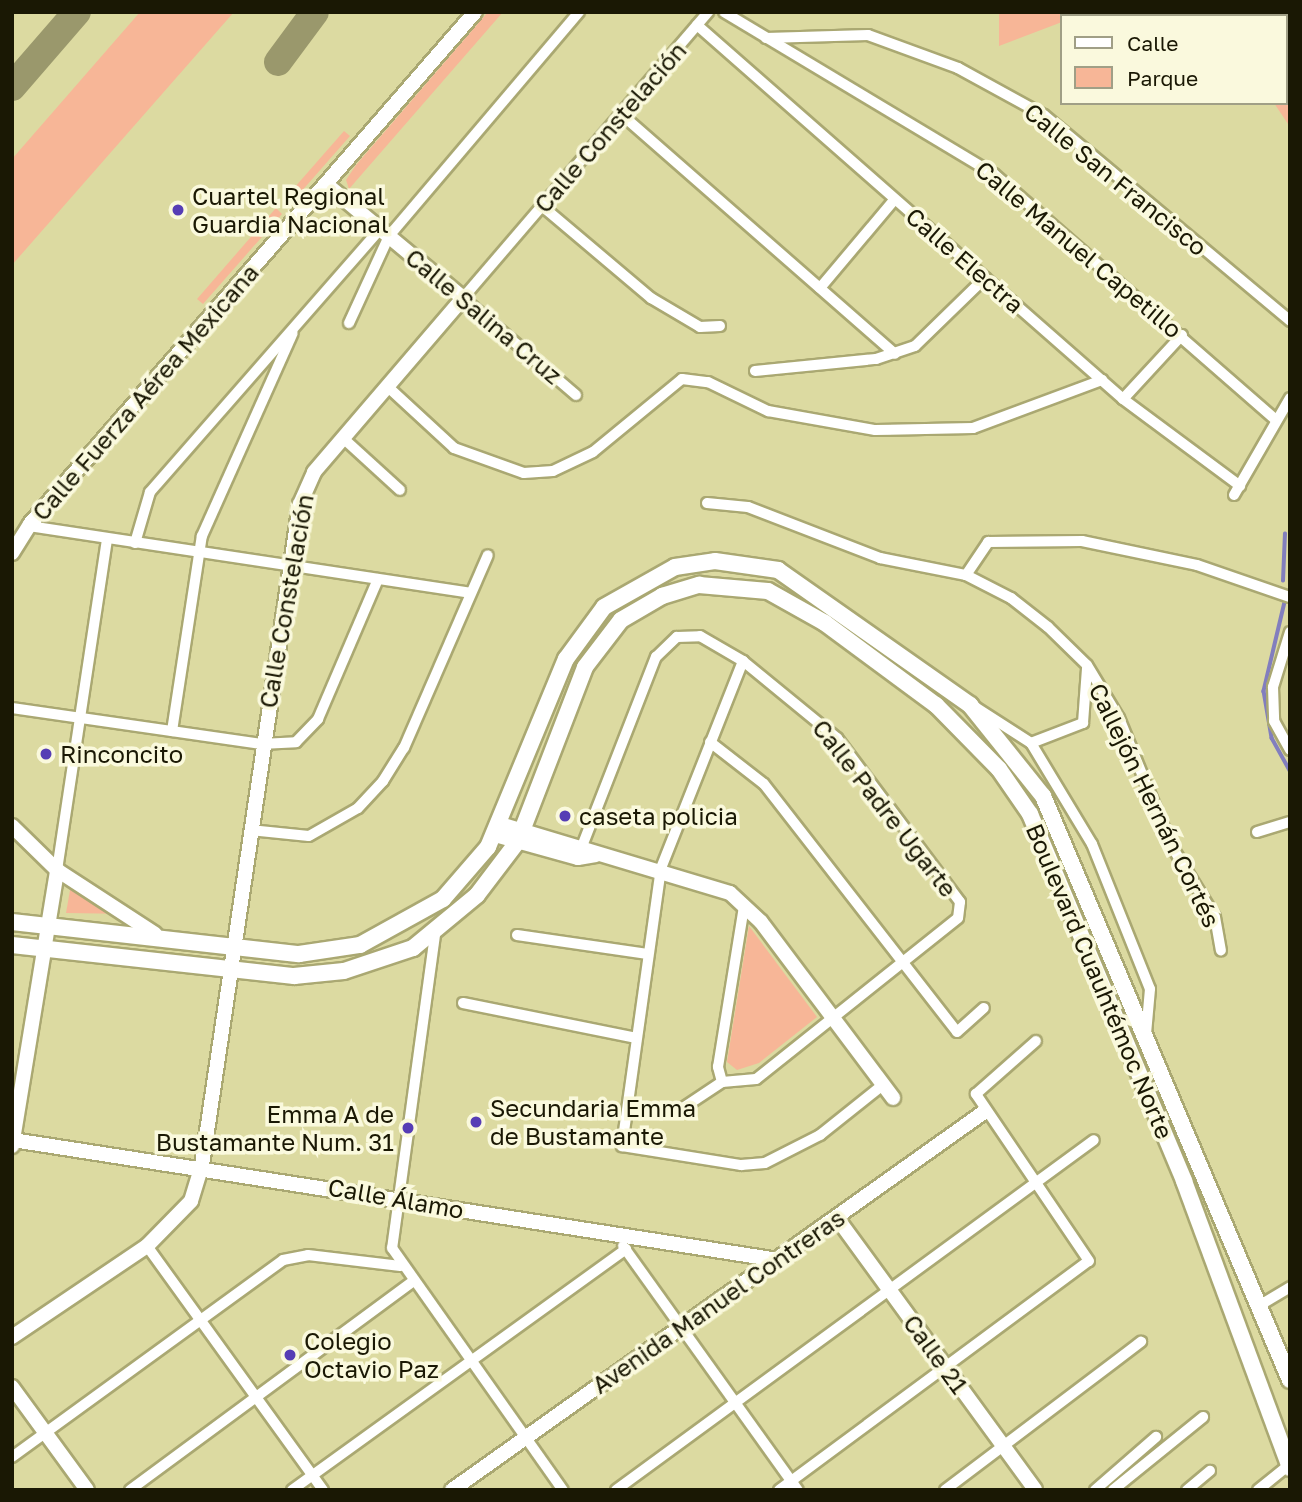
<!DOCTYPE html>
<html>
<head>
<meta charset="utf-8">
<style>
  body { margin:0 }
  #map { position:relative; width:1302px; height:1502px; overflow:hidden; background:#dcdaa1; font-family:"Golos Text",sans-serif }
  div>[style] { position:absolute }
  .green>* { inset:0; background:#f7b697 }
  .stream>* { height:3.5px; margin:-1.75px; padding:0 1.75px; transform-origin:1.75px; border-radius:1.75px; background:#827ebe }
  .taxiway>* { height:28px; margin:-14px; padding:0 14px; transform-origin:14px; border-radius:14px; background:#9a986c }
  .roads { filter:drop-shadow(2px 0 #aaa872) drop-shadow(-2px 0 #aaa872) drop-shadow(0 2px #aaa872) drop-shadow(0 -2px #aaa872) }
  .street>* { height:10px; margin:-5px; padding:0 5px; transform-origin:5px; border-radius:5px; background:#fff }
  .secondary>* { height:14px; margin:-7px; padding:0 7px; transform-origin:7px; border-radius:7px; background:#fff }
  .primary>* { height:16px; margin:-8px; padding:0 8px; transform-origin:8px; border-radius:8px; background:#fff }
  .dots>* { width:19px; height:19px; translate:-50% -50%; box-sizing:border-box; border:4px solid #faf9dd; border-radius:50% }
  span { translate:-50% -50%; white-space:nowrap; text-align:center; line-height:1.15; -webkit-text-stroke:7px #faf9dd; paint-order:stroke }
  .street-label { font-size:24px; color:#1a1804 }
  .poi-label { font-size:24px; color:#1a1804 }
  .left { translate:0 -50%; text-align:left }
  .right { translate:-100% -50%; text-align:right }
  .frame { position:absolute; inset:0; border:14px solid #1a1804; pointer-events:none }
  .legend { position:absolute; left:1060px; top:14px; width:228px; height:91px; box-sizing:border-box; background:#faf9dd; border:2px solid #a09f86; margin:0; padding:9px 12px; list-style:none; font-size:21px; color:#1a1804 }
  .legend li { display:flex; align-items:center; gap:14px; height:35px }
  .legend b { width:35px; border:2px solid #a09f86 }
</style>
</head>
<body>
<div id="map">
  <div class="green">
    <div style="clip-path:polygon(140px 12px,234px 12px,12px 265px,12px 159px)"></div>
    <div style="clip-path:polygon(488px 12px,503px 12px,349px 189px,346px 180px,356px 165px)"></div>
    <div style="clip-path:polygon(999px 12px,1087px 12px,1062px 16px,1062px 22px,999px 46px)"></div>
    <div style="clip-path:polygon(1130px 12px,1290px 12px,1290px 127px,1274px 103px,1286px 103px,1286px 16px)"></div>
    <div style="clip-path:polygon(344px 131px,350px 136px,293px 201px,287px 196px)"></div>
    <div style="clip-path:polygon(276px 208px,282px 214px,203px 304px,197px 299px)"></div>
    <div style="clip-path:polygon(72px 879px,131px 914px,66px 913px)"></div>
    <div style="clip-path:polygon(749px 926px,817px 1017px,759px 1063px,737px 1070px,727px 1062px)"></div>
  </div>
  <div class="stream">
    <div style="left:1283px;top:581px;width:47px;rotate:-87.6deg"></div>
    <div style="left:1286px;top:598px;width:96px;rotate:103.3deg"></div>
    <div style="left:1264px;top:691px;width:48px;rotate:80.3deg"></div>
    <div style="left:1272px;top:738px;width:37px;rotate:61deg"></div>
  </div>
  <div class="taxiway">
    <div style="left:278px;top:62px;width:62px;rotate:-53.5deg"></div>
    <div style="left:12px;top:87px;width:99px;rotate:-49.1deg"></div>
  </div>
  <div class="roads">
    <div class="street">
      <div style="left:724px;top:12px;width:315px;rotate:31deg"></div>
      <div style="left:994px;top:174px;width:374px;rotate:41.1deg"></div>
      <div style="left:697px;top:25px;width:567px;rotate:41.28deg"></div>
      <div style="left:1123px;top:399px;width:146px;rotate:36.6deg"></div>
      <div style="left:766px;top:38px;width:102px;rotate:-1.7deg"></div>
      <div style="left:868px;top:35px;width:96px;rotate:20.1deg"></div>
      <div style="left:958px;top:68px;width:98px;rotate:28.7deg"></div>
      <div style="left:1044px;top:115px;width:321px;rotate:39.9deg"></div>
      <div style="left:621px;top:114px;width:364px;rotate:41.2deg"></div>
      <div style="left:542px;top:206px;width:143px;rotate:40.2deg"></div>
      <div style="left:651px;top:298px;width:57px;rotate:30.6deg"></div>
      <div style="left:700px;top:327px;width:20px;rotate:-3deg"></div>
      <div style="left:820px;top:288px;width:116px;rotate:-49.9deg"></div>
      <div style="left:349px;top:323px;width:96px;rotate:-65.3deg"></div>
      <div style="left:389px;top:236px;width:294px;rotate:-49.7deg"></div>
      <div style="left:755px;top:371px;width:122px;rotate:-5.7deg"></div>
      <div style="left:876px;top:359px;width:41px;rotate:-18.4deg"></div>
      <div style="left:915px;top:346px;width:98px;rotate:-44.2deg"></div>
      <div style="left:388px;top:387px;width:90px;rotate:42.7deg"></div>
      <div style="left:454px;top:448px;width:74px;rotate:19.7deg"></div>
      <div style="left:524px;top:473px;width:29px;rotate:-4deg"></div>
      <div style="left:553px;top:471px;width:44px;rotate:-25.4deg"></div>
      <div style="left:593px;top:452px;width:115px;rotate:-39.4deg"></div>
      <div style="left:682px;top:379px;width:26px;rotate:7deg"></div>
      <div style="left:708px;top:382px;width:67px;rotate:25.8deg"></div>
      <div style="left:768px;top:411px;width:109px;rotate:10.1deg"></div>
      <div style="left:875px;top:430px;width:98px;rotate:-1.2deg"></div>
      <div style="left:973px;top:428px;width:138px;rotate:-20.4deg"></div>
      <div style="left:576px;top:395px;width:149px;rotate:-139.4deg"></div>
      <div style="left:463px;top:298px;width:377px;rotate:-49.4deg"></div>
      <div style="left:1123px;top:399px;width:87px;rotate:-47.3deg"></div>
      <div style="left:343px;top:438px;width:77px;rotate:42.4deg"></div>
      <div style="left:1234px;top:495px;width:112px;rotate:-60deg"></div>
      <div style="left:707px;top:503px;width:41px;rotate:5.6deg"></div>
      <div style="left:748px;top:507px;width:142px;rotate:21.1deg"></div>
      <div style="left:880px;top:558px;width:88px;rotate:11.2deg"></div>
      <div style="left:966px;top:575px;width:51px;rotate:27.1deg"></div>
      <div style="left:1011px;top:598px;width:47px;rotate:38.1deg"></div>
      <div style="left:1048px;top:627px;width:54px;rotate:44.3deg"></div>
      <div style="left:1087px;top:665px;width:62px;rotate:58.9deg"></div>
      <div style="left:1119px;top:718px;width:137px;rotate:67.7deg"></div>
      <div style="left:1171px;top:845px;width:84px;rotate:58.6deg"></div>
      <div style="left:1215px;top:917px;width:34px;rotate:80deg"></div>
      <div style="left:29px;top:526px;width:446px;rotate:8.6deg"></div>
      <div style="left:135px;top:543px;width:53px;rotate:-73.6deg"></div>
      <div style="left:150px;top:492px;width:351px;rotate:-48.8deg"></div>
      <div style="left:966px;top:575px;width:40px;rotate:-56deg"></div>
      <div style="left:988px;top:542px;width:94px;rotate:-0.6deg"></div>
      <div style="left:1082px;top:541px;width:117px;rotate:11.8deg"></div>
      <div style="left:1197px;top:565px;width:98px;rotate:19deg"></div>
      <div style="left:1290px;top:632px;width:58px;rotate:107.2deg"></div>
      <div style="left:1273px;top:687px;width:34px;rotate:88deg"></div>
      <div style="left:1274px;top:721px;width:33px;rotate:61deg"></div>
      <div style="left:743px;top:661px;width:223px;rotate:111.6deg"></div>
      <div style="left:661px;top:868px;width:281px;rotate:98deg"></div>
      <div style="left:622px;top:1146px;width:121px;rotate:9.1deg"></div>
      <div style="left:741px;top:1165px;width:24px;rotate:-5deg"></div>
      <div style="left:765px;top:1163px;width:62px;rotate:-27deg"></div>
      <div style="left:820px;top:1135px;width:82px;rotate:-38.6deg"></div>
      <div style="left:975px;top:707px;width:67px;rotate:32.7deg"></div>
      <div style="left:1031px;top:743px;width:118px;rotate:58.9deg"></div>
      <div style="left:1092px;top:844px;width:156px;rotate:68.2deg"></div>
      <div style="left:1150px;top:989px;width:45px;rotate:95.1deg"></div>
      <div style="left:12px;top:708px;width:252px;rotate:8.2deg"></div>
      <div style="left:261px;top:744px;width:35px;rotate:-3deg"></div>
      <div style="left:296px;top:742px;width:32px;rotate:-46deg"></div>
      <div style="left:318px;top:719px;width:152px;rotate:-66.8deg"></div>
      <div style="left:172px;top:731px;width:197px;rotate:-81.3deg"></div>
      <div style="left:202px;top:536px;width:222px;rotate:-65.9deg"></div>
      <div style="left:710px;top:742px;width:68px;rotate:37.9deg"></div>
      <div style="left:764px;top:784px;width:314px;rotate:52.1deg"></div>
      <div style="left:957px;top:1032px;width:36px;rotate:-42deg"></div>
      <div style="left:1031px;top:743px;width:56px;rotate:-21deg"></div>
      <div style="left:1083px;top:723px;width:55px;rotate:-85.8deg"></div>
      <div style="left:250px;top:830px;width:59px;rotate:5.8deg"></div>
      <div style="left:309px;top:836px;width:56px;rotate:-29.7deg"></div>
      <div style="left:358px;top:808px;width:37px;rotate:-47deg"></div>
      <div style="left:383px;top:781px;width:39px;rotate:-58deg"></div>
      <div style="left:404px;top:748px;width:210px;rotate:-66.5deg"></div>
      <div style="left:1257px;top:832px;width:34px;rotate:-17deg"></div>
      <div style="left:579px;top:854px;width:212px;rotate:-68.7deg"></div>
      <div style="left:656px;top:657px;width:29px;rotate:-44deg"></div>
      <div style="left:677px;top:637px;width:23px;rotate:-2deg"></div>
      <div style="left:700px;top:636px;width:50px;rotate:30.2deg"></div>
      <div style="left:743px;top:661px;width:122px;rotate:39.3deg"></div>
      <div style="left:837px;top:738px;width:205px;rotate:53.1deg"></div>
      <div style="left:960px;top:902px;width:16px;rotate:97deg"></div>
      <div style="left:958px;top:918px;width:258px;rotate:141.4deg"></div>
      <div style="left:756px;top:1079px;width:34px;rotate:175deg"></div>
      <div style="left:722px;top:1082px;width:54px;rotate:146.3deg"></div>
      <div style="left:57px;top:870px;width:335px;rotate:-81.4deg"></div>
      <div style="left:435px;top:935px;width:316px;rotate:97.8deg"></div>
      <div style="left:392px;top:1248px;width:296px;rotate:54.8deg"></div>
      <div style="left:517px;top:935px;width:132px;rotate:8.3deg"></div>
      <div style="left:463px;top:1003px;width:177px;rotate:11.4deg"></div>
      <div style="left:722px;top:1082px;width:16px;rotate:-105deg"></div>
      <div style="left:718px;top:1067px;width:163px;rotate:-80.8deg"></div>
      <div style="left:147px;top:1246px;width:301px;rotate:54.2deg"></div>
      <div style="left:623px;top:1246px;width:300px;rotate:54.4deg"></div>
      <div style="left:1262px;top:1304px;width:33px;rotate:-31deg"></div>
      <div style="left:12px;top:1457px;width:335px;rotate:-36deg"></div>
      <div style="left:283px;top:1260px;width:25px;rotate:-11deg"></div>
      <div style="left:308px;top:1255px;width:93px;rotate:6.8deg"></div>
      <div style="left:130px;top:1490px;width:349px;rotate:-36.4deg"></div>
      <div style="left:292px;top:1490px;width:412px;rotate:-35.8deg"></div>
      <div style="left:616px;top:1490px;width:592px;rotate:-36.21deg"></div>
      <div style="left:779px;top:1490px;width:385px;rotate:-36.5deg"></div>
      <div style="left:1089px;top:1261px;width:202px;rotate:-124.1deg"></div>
      <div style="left:976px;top:1094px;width:80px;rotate:-41.5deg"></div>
      <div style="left:945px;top:1490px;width:246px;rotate:-37.1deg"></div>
      <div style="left:1095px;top:1490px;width:81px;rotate:-41deg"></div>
      <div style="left:1113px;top:1490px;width:116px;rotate:-39deg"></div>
      <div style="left:1187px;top:1490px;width:30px;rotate:-40deg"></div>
      <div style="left:1258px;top:1490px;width:40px;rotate:-39deg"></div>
    </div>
    <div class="secondary">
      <div style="left:12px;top:553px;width:34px;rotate:-58deg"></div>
      <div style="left:30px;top:524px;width:678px;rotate:-49deg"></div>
      <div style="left:500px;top:824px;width:240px;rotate:16.7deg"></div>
      <div style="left:730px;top:893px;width:42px;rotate:43.1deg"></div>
      <div style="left:761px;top:922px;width:220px;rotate:53.1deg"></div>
      <div style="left:12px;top:826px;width:63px;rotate:44.4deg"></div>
      <div style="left:57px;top:870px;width:117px;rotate:33.1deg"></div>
      <div style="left:495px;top:835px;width:86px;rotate:15.5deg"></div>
      <div style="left:578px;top:858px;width:18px;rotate:-9deg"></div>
      <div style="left:13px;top:1140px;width:774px;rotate:8.91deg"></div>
      <div style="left:12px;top:1146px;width:280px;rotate:-80.7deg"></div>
      <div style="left:837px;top:1218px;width:336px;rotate:53.9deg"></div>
      <div style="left:12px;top:1337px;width:163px;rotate:-34deg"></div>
      <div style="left:147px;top:1246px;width:63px;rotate:-45.6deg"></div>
      <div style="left:191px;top:1201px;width:38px;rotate:-73deg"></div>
      <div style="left:202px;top:1165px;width:668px;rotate:-81.57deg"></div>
      <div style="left:300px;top:504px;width:35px;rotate:-66deg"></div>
      <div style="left:314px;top:472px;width:229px;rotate:-49.4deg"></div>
      <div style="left:463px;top:298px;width:178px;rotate:-140.2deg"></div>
      <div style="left:12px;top:1387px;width:127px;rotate:53.9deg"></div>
      <div style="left:452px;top:1490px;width:653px;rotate:-35.39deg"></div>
    </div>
    <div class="primary">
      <div style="left:12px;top:922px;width:289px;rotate:6.4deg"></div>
      <div style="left:299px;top:954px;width:62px;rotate:-8.4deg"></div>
      <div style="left:360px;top:945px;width:95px;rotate:-29deg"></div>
      <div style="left:443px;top:899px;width:69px;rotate:-49.1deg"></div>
      <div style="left:488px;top:847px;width:204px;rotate:-67.5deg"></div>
      <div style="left:566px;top:659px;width:64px;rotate:-53.8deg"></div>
      <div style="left:604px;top:607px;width:81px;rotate:-29.4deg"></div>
      <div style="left:675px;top:567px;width:40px;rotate:-8.5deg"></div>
      <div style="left:715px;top:561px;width:64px;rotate:8.1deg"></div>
      <div style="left:778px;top:570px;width:235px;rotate:35.1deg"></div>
      <div style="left:970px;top:705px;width:117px;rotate:51.3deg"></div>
      <div style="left:1043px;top:796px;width:634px;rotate:67.07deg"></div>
      <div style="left:12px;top:945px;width:284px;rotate:6.3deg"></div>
      <div style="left:294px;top:976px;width:50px;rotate:-5.7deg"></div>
      <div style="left:344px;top:971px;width:73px;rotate:-18.4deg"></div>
      <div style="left:413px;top:948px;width:83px;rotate:-39.6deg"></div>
      <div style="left:477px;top:895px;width:68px;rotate:-52.8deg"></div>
      <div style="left:518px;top:841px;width:186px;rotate:-68.9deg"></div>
      <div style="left:585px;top:667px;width:59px;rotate:-52.5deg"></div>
      <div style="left:621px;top:620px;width:48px;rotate:-30.3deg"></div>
      <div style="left:662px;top:596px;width:39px;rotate:-17deg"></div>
      <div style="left:699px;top:585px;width:69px;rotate:5deg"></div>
      <div style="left:768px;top:591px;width:65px;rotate:29.3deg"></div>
      <div style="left:825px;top:623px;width:138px;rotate:36.5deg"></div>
      <div style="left:936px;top:705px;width:90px;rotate:45.5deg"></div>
      <div style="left:999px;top:769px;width:55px;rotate:55.4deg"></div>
      <div style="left:1030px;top:814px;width:398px;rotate:67.2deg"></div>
      <div style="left:1184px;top:1181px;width:306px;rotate:69.7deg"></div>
    </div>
  </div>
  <div class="dots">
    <div style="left:178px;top:210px;background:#563db5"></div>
    <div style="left:46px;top:754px;background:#563db5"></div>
    <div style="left:565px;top:816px;background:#563db5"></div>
    <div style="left:476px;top:1122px;background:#563db5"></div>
    <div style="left:408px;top:1128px;background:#563db5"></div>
    <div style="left:290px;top:1355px;background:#563db5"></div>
  </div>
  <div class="street-label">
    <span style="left:610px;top:127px;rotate:-49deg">Calle Constelación</span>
    <span style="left:1116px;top:179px;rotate:39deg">Calle San Francisco</span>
    <span style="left:1079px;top:249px;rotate:40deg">Calle Manuel Capetillo</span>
    <span style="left:965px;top:260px;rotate:41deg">Calle Electra</span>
    <span style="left:484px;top:316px;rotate:40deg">Calle Salina Cruz</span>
    <span style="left:145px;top:392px;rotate:-49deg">Calle Fuerza Aérea Mexicana</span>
    <span style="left:286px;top:601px;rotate:-80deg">Calle Constelación</span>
    <span style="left:1155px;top:805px;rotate:64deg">Callejón Hernán Cortés</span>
    <span style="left:885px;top:808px;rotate:52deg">Calle Padre Ugarte</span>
    <span style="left:1100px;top:981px;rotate:67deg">Boulevard Cuauhtémoc Norte</span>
    <span style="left:396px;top:1198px;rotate:10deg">Calle Álamo</span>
    <span style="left:718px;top:1301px;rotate:-35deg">Avenida Manuel Contreras</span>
    <span style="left:936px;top:1354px;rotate:54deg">Calle 21</span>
  </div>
  <div class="poi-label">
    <span class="left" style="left:192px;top:210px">Cuartel Regional<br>Guardia Nacional</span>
    <span class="left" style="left:60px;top:754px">Rinconcito</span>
    <span class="left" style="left:579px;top:816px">caseta policia</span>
    <span class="left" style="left:490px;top:1122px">Secundaria Emma<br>de Bustamante</span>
    <span class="right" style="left:394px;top:1128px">Emma A de<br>Bustamante Num. 31</span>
    <span class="left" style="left:304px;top:1355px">Colegio<br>Octavio Paz</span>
  </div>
  <div class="frame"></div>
  <ul class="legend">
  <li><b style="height:9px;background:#fff"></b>Calle</li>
  <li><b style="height:19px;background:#f7b697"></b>Parque</li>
  </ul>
</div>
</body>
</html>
